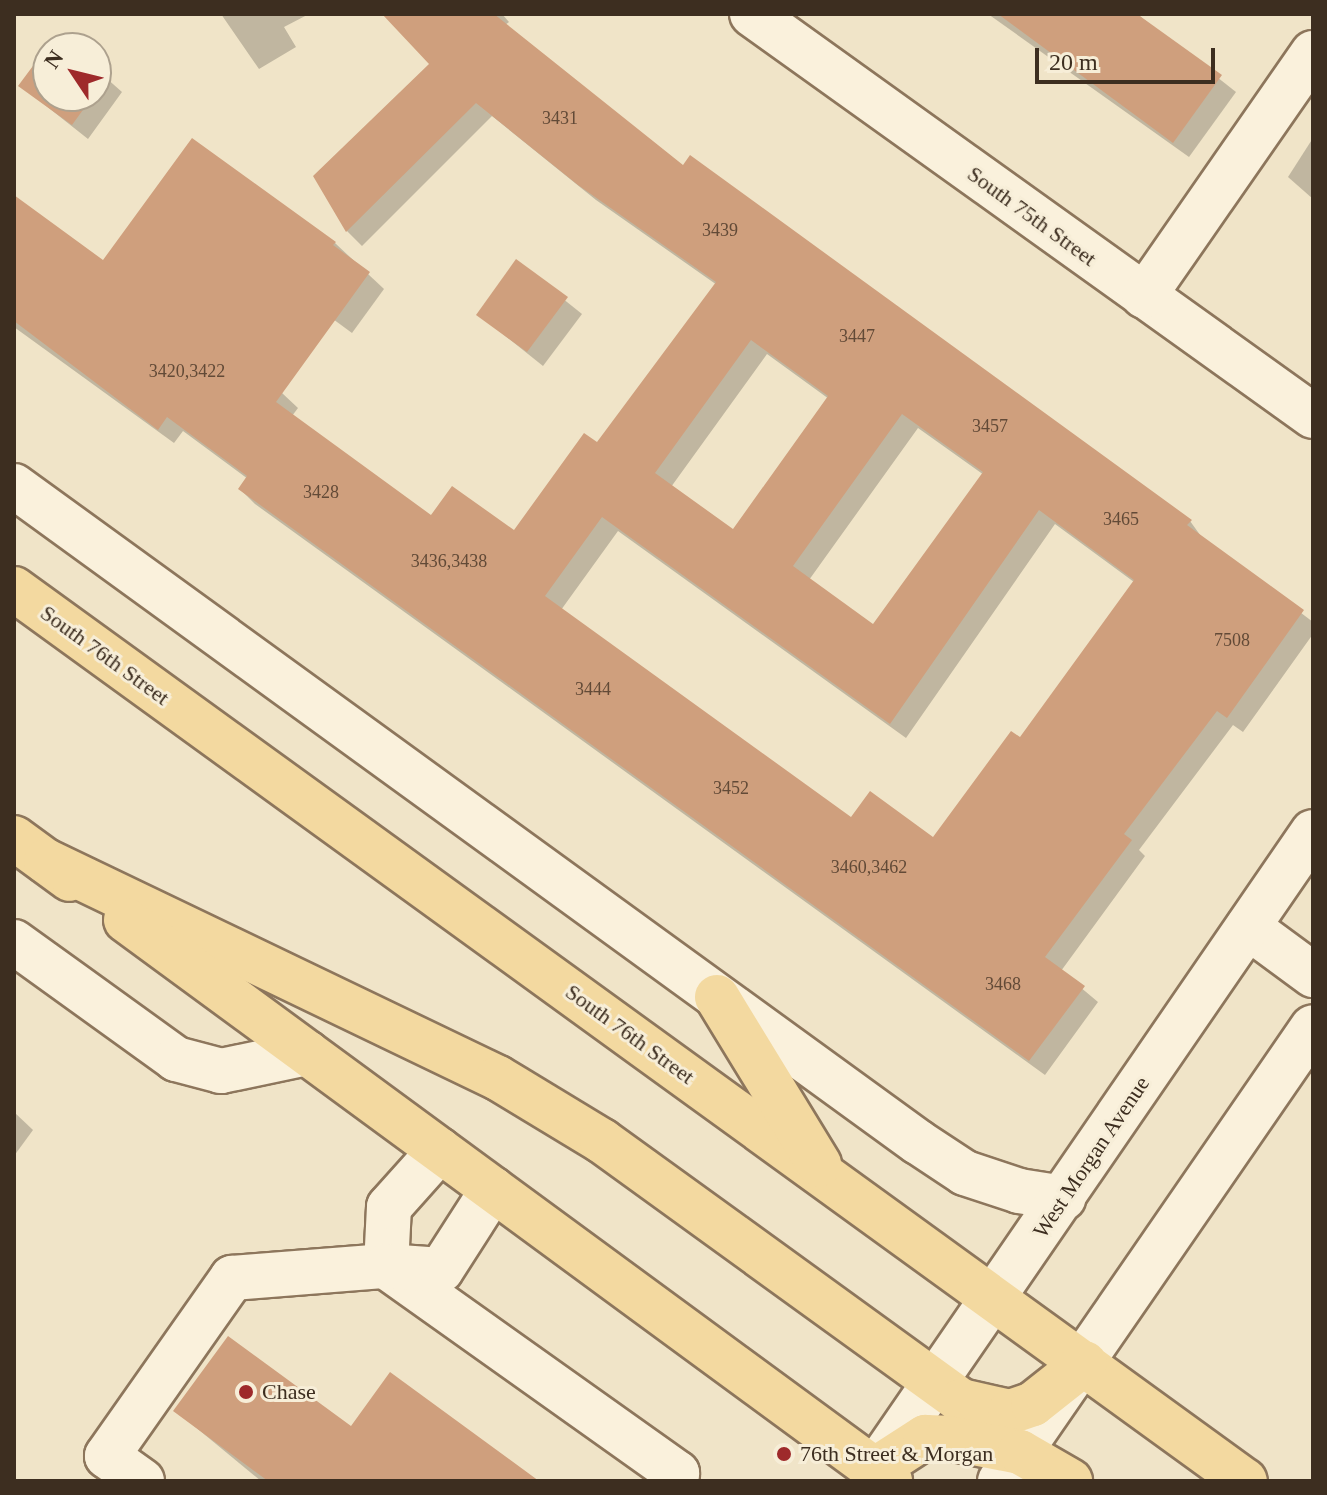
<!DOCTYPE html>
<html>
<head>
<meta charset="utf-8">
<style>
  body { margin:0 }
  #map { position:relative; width:1327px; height:1495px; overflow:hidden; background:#f0e4c8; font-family:"Times New Roman",serif }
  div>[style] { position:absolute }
  .shadow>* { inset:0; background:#0003 }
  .building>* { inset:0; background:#cf9f7d }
  .roads { filter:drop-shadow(2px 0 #8d765c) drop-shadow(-2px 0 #8d765c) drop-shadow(0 2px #8d765c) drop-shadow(0 -2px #8d765c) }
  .minor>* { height:44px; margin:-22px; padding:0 22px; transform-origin:22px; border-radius:22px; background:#faf1dc }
  .major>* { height:44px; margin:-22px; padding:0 22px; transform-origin:22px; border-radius:22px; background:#f3d9a0 }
  .dots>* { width:22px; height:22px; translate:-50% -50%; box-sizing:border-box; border:4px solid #f7eed8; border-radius:50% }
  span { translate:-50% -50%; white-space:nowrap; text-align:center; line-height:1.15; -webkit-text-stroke:6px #f7eed8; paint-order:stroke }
  .number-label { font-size:18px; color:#624a37 }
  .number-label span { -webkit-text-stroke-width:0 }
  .street-label { font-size:22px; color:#3d2e20 }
  .poi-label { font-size:22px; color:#3d2e20 }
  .left { translate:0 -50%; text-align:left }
  .frame { position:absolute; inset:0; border:16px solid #3d2e20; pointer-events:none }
  .north { position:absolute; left:32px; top:32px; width:80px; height:80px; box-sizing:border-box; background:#f7eed8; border:2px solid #ada18e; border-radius:50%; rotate:305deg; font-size:22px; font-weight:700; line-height:32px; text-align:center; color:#3d2e20 }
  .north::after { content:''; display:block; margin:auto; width:28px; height:36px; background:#9e2a2b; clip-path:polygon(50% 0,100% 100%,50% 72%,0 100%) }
  .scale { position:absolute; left:1035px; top:48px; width:180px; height:36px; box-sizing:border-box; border:4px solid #3d2e20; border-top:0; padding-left:10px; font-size:24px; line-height:28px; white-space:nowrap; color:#3d2e20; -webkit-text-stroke:6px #f7eed8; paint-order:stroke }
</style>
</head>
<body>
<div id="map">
  <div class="shadow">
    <div style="clip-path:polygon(221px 14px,309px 14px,284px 27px,296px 47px,259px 69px)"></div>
    <div style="clip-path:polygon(evenodd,384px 14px,502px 14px,509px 22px,505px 25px,683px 168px,1190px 521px,1203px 539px,1313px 622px,1313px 634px,1243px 732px,1233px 725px,1139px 850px,1145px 856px,1061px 971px,1098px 1002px,1045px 1075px,255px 504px,240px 489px,248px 479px,183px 431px,174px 443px,14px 327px,14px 198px,282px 393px,298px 408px,292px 416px,432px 517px,514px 533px,598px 445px,717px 285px,596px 200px,492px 116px,362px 246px,347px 231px,316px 177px,432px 64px,384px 14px,767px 354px,829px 399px,733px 532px,671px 487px,767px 354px,384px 14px,918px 428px,984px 475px,874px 627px,809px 580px,918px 428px,384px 14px,1055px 524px,1134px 582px,1020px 740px,933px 840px,852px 820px,561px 610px,618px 531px,906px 738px,1055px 524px)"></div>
    <div style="clip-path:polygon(988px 14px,1137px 14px,1236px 92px,1189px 157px)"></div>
    <div style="clip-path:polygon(48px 49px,48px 96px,96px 96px,96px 69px,122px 92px,88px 139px,21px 86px)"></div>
    <div style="clip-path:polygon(1313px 138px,1313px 199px,1288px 177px)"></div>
    <div style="clip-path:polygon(192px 141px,335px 243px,384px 289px,352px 333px,174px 202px)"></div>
    <div style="clip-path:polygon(517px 262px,582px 314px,543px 366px,479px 315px)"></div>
    <div style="clip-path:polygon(14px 1112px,33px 1130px,14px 1156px)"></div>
    <div style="clip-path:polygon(176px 1411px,351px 1429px,533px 1481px,261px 1481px)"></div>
  </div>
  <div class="building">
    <div style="clip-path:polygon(evenodd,382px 14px,494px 14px,683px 165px,690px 155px,1192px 520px,1187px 525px,1304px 610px,1227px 718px,1217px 711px,1124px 834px,1132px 840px,1045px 957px,1085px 986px,1029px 1061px,238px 489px,247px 476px,167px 417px,158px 430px,14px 321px,14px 195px,103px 260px,192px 138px,336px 242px,333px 245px,370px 272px,276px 402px,431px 515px,452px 486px,514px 530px,584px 433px,597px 442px,716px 282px,578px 185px,476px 103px,346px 232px,313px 176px,429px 64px,382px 14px,751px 340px,828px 396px,733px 529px,655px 473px,751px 340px,382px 14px,902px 414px,983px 472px,873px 624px,793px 566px,902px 414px,382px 14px,1039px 510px,1134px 580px,1020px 737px,1011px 731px,933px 837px,870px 791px,851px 817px,545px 596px,602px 517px,890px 724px,1039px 510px)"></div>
    <div style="clip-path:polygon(998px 14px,1137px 14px,1222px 75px,1173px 143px)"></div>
    <div style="clip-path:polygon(53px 39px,66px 48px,48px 48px,48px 96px,93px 96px,72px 125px,18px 86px)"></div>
    <div style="clip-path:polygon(516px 259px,568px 297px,527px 352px,476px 315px)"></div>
    <div style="clip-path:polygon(228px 1336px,351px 1426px,390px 1372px,539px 1481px,268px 1481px,173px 1411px)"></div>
  </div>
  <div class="roads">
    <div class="minor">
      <div style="left:752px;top:14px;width:690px;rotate:35.62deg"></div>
      <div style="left:1144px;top:296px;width:296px;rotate:-55.2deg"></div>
      <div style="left:14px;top:486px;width:1117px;rotate:35.97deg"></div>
      <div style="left:918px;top:1142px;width:56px;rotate:33.4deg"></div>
      <div style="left:965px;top:1173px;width:57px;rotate:18.4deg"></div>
      <div style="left:1019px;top:1191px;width:45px;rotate:9deg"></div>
      <div style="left:1248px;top:927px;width:81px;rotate:36.4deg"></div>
      <div style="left:14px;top:942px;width:200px;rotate:35.8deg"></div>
      <div style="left:176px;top:1059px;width:47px;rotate:14.9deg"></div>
      <div style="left:221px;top:1071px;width:88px;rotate:-11.8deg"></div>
      <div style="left:386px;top:1266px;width:59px;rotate:-87.1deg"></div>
      <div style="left:389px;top:1207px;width:76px;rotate:-48.2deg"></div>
      <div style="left:387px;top:1267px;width:356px;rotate:35.4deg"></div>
      <div style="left:677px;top:1473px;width:10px;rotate:127deg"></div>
      <div style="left:875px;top:1469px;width:773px;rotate:-55.49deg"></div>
      <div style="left:142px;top:1481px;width:43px;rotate:-144.5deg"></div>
      <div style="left:107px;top:1456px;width:218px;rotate:-54.9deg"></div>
      <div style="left:232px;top:1278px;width:154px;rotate:-4.5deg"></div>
      <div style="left:386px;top:1266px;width:55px;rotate:4.2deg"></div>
      <div style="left:441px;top:1270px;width:96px;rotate:-57.3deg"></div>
      <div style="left:1000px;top:1481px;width:551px;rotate:-55.42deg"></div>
    </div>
    <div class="major">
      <div style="left:14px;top:589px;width:1520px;rotate:35.93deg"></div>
      <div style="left:14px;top:838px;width:69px;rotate:36.2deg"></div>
      <div style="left:46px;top:861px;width:501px;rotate:25.65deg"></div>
      <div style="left:498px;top:1078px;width:122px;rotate:31.2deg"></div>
      <div style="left:602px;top:1141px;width:443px;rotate:35.9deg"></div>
      <div style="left:961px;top:1401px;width:50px;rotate:12.7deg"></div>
      <div style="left:1010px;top:1412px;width:24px;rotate:-19deg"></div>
      <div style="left:1033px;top:1404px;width:66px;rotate:-38.3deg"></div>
      <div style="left:126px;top:920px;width:948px;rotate:36.29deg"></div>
      <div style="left:717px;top:997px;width:196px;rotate:58.6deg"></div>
      <div style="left:874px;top:1470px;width:61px;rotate:-32.9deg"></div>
      <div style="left:925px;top:1437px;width:23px;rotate:2deg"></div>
      <div style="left:948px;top:1438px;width:73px;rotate:11deg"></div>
      <div style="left:1020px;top:1452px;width:58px;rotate:30.1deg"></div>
    </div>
  </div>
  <div class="dots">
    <div style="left:246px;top:1392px;background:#9e2a2b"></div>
    <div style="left:784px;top:1454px;background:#9e2a2b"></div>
  </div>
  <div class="number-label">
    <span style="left:560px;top:118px">3431</span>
    <span style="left:720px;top:230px">3439</span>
    <span style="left:857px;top:336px">3447</span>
    <span style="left:187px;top:371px">3420,3422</span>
    <span style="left:990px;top:426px">3457</span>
    <span style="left:321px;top:492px">3428</span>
    <span style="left:1121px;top:519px">3465</span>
    <span style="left:449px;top:561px">3436,3438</span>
    <span style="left:1232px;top:640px">7508</span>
    <span style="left:593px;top:689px">3444</span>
    <span style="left:731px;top:788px">3452</span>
    <span style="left:869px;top:867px">3460,3462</span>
    <span style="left:1003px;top:984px">3468</span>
  </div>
  <div class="street-label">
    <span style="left:1032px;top:216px;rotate:36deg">South 75th Street</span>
    <span style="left:105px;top:655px;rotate:36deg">South 76th Street</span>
    <span style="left:630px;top:1034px;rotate:36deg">South 76th Street</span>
    <span style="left:1091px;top:1157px;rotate:-56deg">West Morgan Avenue</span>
  </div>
  <div class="poi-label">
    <span class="left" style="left:262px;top:1392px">Chase</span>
    <span class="left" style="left:800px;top:1454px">76th Street &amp; Morgan</span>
  </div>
  <div class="frame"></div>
  <div class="north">N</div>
  <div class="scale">20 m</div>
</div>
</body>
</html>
